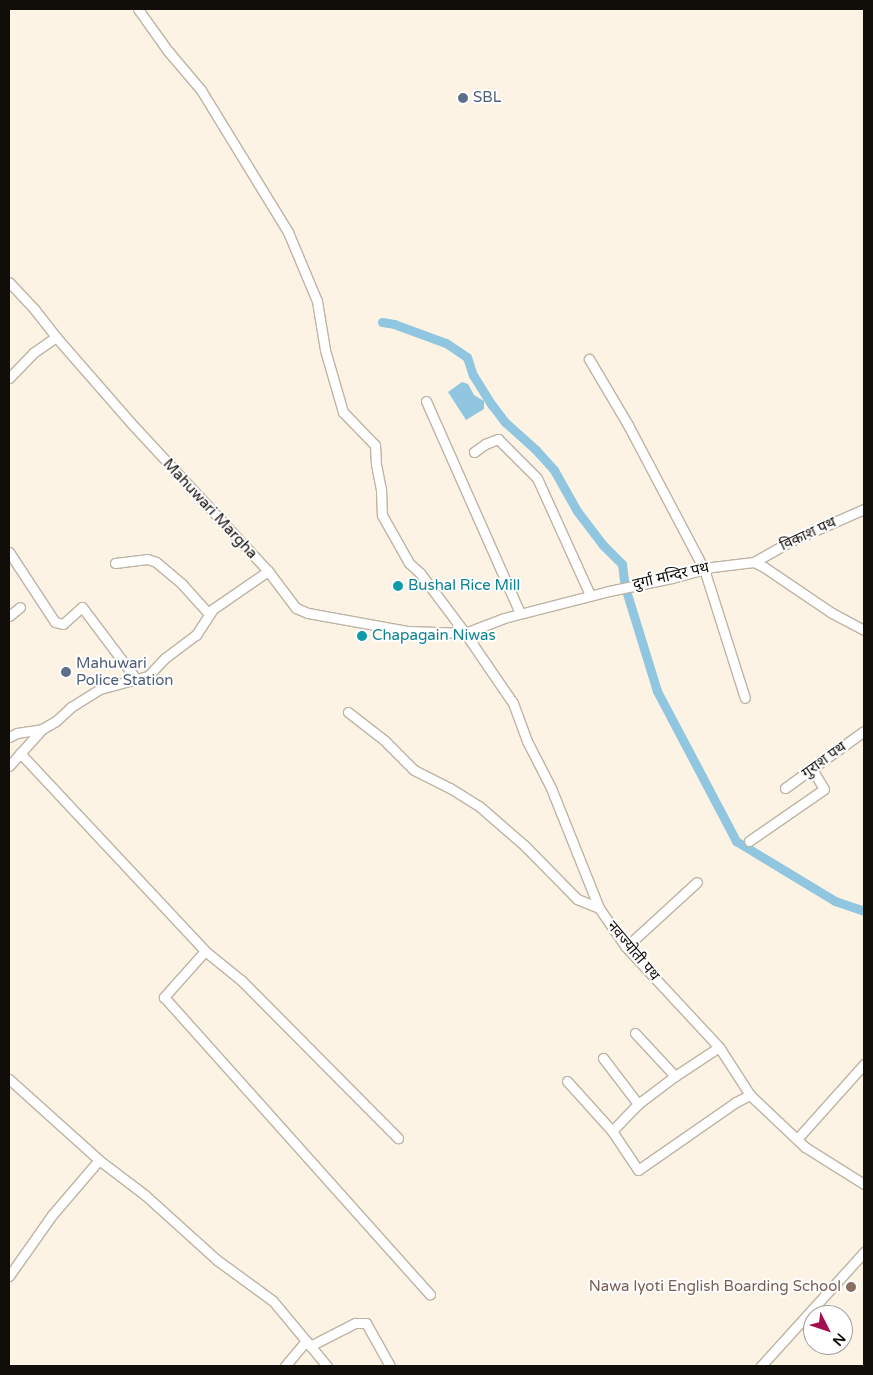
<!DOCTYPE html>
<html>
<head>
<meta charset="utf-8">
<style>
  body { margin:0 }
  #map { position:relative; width:873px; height:1375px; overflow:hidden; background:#fdf3e4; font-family:"Varela Round","Noto Sans Devanagari",sans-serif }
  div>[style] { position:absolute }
  .water>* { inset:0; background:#90c6e0 }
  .canal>* { height:9px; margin:-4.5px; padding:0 4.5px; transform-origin:4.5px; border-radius:4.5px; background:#90c6e0 }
  .roads { filter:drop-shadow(1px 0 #beb4a6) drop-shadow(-1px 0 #beb4a6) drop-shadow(0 1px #beb4a6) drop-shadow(0 -1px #beb4a6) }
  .street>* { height:9px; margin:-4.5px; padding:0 4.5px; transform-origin:4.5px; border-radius:4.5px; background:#fff }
  .dots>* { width:14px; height:14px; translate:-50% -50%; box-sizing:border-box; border:2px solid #fff; border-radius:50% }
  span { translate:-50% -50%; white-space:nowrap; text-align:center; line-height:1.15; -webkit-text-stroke:4px #fff; paint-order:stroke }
  .service-label { font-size:15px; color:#4e5e75 }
  .left { translate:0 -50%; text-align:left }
  .street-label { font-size:15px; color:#110e09 }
  .culture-label { font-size:15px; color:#0d838f }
  .education-label { font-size:15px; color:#785e54 }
  .right { translate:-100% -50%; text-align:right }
  .frame { position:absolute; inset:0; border:10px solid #110e09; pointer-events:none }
  .north { position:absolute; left:803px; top:1305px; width:50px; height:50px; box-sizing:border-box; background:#fff; border:1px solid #a09f9d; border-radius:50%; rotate:131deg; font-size:14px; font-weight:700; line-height:20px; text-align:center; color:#110e09 }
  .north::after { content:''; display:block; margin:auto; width:18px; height:22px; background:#a31050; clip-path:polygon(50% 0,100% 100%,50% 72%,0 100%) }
</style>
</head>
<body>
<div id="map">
  <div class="water">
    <div style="clip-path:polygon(462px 382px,468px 384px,474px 395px,484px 401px,484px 409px,466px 420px,448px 392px)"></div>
  </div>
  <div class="canal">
    <div style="left:382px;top:322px;width:12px;rotate:9deg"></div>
    <div style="left:394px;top:324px;width:55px;rotate:20.1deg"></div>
    <div style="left:446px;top:343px;width:25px;rotate:34deg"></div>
    <div style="left:467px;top:357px;width:19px;rotate:72deg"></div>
    <div style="left:473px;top:375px;width:36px;rotate:58deg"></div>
    <div style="left:492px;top:405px;width:21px;rotate:53deg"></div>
    <div style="left:505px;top:422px;width:42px;rotate:42.1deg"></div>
    <div style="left:536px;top:450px;width:27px;rotate:48deg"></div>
    <div style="left:554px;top:470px;width:47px;rotate:60.7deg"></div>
    <div style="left:577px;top:511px;width:43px;rotate:52.6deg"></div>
    <div style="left:603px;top:545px;width:27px;rotate:45deg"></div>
    <div style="left:622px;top:564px;width:23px;rotate:83deg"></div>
    <div style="left:625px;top:587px;width:109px;rotate:72.9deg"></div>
    <div style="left:657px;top:691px;width:170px;rotate:62.2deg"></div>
    <div style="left:736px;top:841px;width:116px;rotate:31.2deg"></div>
    <div style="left:835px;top:901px;width:31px;rotate:19deg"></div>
  </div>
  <div class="roads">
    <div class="street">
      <div style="left:138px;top:9px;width:52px;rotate:54.5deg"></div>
      <div style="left:168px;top:51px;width:51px;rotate:49.8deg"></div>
      <div style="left:201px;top:90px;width:167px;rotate:58.5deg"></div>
      <div style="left:288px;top:232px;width:75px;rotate:67.2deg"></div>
      <div style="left:317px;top:301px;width:50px;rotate:80.7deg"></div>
      <div style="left:325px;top:350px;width:65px;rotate:73.8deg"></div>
      <div style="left:343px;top:412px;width:46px;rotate:45.9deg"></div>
      <div style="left:375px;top:445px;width:19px;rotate:87deg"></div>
      <div style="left:376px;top:464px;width:25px;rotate:79deg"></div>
      <div style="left:381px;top:489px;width:26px;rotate:88deg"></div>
      <div style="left:382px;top:515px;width:55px;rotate:60.6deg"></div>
      <div style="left:409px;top:563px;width:15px;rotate:42deg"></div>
      <div style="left:420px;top:573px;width:75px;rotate:53.1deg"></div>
      <div style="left:465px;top:633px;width:85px;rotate:55.6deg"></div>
      <div style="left:513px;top:703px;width:40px;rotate:69.8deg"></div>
      <div style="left:527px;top:741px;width:53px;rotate:62.9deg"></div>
      <div style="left:551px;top:788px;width:129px;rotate:68.2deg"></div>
      <div style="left:599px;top:908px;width:47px;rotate:55.3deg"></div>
      <div style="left:626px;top:947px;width:137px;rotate:47.1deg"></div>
      <div style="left:719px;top:1047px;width:57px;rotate:57.1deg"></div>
      <div style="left:750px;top:1095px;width:76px;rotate:43.4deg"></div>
      <div style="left:805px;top:1147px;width:70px;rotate:32.1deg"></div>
      <div style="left:9px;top:282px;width:38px;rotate:47deg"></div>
      <div style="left:35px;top:310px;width:34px;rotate:52deg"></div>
      <div style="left:56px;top:337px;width:114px;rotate:48.9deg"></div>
      <div style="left:131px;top:423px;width:202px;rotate:47.2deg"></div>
      <div style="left:268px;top:571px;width:46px;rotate:52.9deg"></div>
      <div style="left:296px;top:608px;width:13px;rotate:23deg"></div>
      <div style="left:308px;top:613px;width:102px;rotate:10.2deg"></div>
      <div style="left:408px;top:631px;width:57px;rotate:2deg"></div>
      <div style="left:465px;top:633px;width:42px;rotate:-21deg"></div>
      <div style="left:504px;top:618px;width:108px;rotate:-14.4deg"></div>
      <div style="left:609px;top:591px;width:64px;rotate:-11.7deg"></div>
      <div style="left:672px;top:578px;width:41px;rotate:-15.4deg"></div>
      <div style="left:712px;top:567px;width:42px;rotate:-6.8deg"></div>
      <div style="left:754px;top:562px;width:11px;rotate:27deg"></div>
      <div style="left:764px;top:567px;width:82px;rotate:34.1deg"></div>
      <div style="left:832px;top:613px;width:36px;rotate:28deg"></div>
      <div style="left:589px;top:359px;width:77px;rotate:59.4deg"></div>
      <div style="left:628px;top:425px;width:163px;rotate:62.2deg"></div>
      <div style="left:704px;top:569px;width:135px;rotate:72.4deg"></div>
      <div style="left:9px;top:378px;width:35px;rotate:-46deg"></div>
      <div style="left:33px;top:353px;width:28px;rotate:-35deg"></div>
      <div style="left:426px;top:401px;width:232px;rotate:66.1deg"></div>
      <div style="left:474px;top:452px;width:14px;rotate:-36deg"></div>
      <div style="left:485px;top:444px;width:14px;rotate:-21deg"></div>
      <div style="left:498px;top:439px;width:55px;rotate:45deg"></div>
      <div style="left:537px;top:478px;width:128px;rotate:65.6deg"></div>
      <div style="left:9px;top:552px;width:84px;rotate:56.7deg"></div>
      <div style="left:55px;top:622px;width:8px;rotate:14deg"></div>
      <div style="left:63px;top:624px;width:25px;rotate:-42deg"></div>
      <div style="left:82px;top:607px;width:90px;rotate:53.1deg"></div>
      <div style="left:754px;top:562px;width:43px;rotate:-29.6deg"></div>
      <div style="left:791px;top:541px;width:80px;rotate:-23.7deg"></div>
      <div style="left:115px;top:563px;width:32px;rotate:-7deg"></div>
      <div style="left:147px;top:559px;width:9px;rotate:18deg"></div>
      <div style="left:156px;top:562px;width:34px;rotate:40deg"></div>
      <div style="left:182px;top:584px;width:39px;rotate:48deg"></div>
      <div style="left:9px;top:616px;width:14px;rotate:-39deg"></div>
      <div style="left:348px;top:712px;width:46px;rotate:37.9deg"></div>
      <div style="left:384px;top:740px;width:42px;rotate:45deg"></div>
      <div style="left:414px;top:770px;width:40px;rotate:26.6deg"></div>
      <div style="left:450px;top:788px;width:34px;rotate:32deg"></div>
      <div style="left:479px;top:806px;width:60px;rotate:40.9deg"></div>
      <div style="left:524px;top:845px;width:76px;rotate:45.5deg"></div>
      <div style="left:577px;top:899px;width:24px;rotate:22deg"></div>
      <div style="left:9px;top:737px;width:9px;rotate:-27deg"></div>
      <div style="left:17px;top:733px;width:25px;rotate:-9deg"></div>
      <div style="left:20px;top:753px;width:271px;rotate:46.9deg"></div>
      <div style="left:205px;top:951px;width:46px;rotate:38.9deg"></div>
      <div style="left:241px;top:980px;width:223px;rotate:45.2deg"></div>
      <div style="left:9px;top:766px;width:50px;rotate:-48.3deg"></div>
      <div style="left:42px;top:729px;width:16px;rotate:-30deg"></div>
      <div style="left:56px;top:721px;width:21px;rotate:-43deg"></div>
      <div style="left:71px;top:707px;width:34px;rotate:-32deg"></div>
      <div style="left:100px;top:689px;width:50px;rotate:-15.2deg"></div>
      <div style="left:148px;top:676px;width:25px;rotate:-47deg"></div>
      <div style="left:165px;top:658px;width:39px;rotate:-37deg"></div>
      <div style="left:196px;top:635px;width:31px;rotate:-57deg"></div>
      <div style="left:213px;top:609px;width:67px;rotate:-34.6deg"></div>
      <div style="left:785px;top:788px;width:97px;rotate:-35.8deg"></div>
      <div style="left:749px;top:841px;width:91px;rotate:-34.7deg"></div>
      <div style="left:824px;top:789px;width:23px;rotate:-121deg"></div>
      <div style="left:626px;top:947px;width:96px;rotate:-42.5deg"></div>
      <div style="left:205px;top:951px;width:62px;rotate:131.7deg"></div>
      <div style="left:164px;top:997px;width:399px;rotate:48.2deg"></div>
      <div style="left:635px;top:1033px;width:59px;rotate:47.1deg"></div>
      <div style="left:719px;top:1047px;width:53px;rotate:146.6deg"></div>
      <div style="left:675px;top:1076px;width:46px;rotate:142.9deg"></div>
      <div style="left:638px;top:1104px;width:37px;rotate:134deg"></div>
      <div style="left:612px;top:1131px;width:47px;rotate:56.3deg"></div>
      <div style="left:638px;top:1170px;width:119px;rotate:-34.8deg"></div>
      <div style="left:736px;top:1102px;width:16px;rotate:-27deg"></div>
      <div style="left:603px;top:1058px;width:58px;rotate:52.7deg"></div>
      <div style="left:9px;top:1079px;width:121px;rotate:42deg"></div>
      <div style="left:99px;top:1160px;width:58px;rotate:37.3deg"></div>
      <div style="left:145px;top:1195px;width:97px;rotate:42.1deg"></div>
      <div style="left:217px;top:1260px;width:69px;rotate:36.2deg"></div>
      <div style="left:273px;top:1301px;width:85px;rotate:50.3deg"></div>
      <div style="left:567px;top:1081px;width:67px;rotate:48deg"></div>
      <div style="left:797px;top:1139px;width:101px;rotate:-48.2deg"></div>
      <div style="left:9px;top:1276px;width:75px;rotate:-54.8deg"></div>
      <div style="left:52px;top:1215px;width:72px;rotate:-49.5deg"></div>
      <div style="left:310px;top:1346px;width:51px;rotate:-27.1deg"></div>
      <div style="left:355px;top:1323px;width:11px"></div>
      <div style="left:366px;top:1323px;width:49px;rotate:60.8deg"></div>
      <div style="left:285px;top:1366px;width:33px;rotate:-50deg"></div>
      <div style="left:761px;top:1366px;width:154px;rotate:-47.9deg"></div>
    </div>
  </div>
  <div class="dots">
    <div style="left:463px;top:98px;background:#5c6f8a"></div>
    <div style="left:398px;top:586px;background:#0f9aa8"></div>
    <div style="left:362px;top:636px;background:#0f9aa8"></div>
    <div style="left:66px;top:672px;background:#5c6f8a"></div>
    <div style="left:851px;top:1287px;background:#8d6e63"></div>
  </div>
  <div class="service-label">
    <span class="left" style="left:473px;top:98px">SBL</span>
    <span class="left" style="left:76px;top:672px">Mahuwari<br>Police Station</span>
  </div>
  <div class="street-label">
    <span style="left:210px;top:509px;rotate:47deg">Mahuwari Margha</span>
    <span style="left:808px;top:534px;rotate:-25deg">विकाश पथ</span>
    <span style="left:671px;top:576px;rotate:-13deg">दुर्गा मन्दिर पथ</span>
    <span style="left:824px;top:760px;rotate:-36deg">गुराश पथ</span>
    <span style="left:633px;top:951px;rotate:50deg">नवज्योती पथ</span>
  </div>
  <div class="culture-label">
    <span class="left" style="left:408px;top:586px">Bushal Rice Mill</span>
    <span class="left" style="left:372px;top:636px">Chapagain Niwas</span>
  </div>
  <div class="education-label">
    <span class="right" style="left:841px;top:1287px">Nawa Iyoti English Boarding School</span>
  </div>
  <div class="frame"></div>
  <div class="north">N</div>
</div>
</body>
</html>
